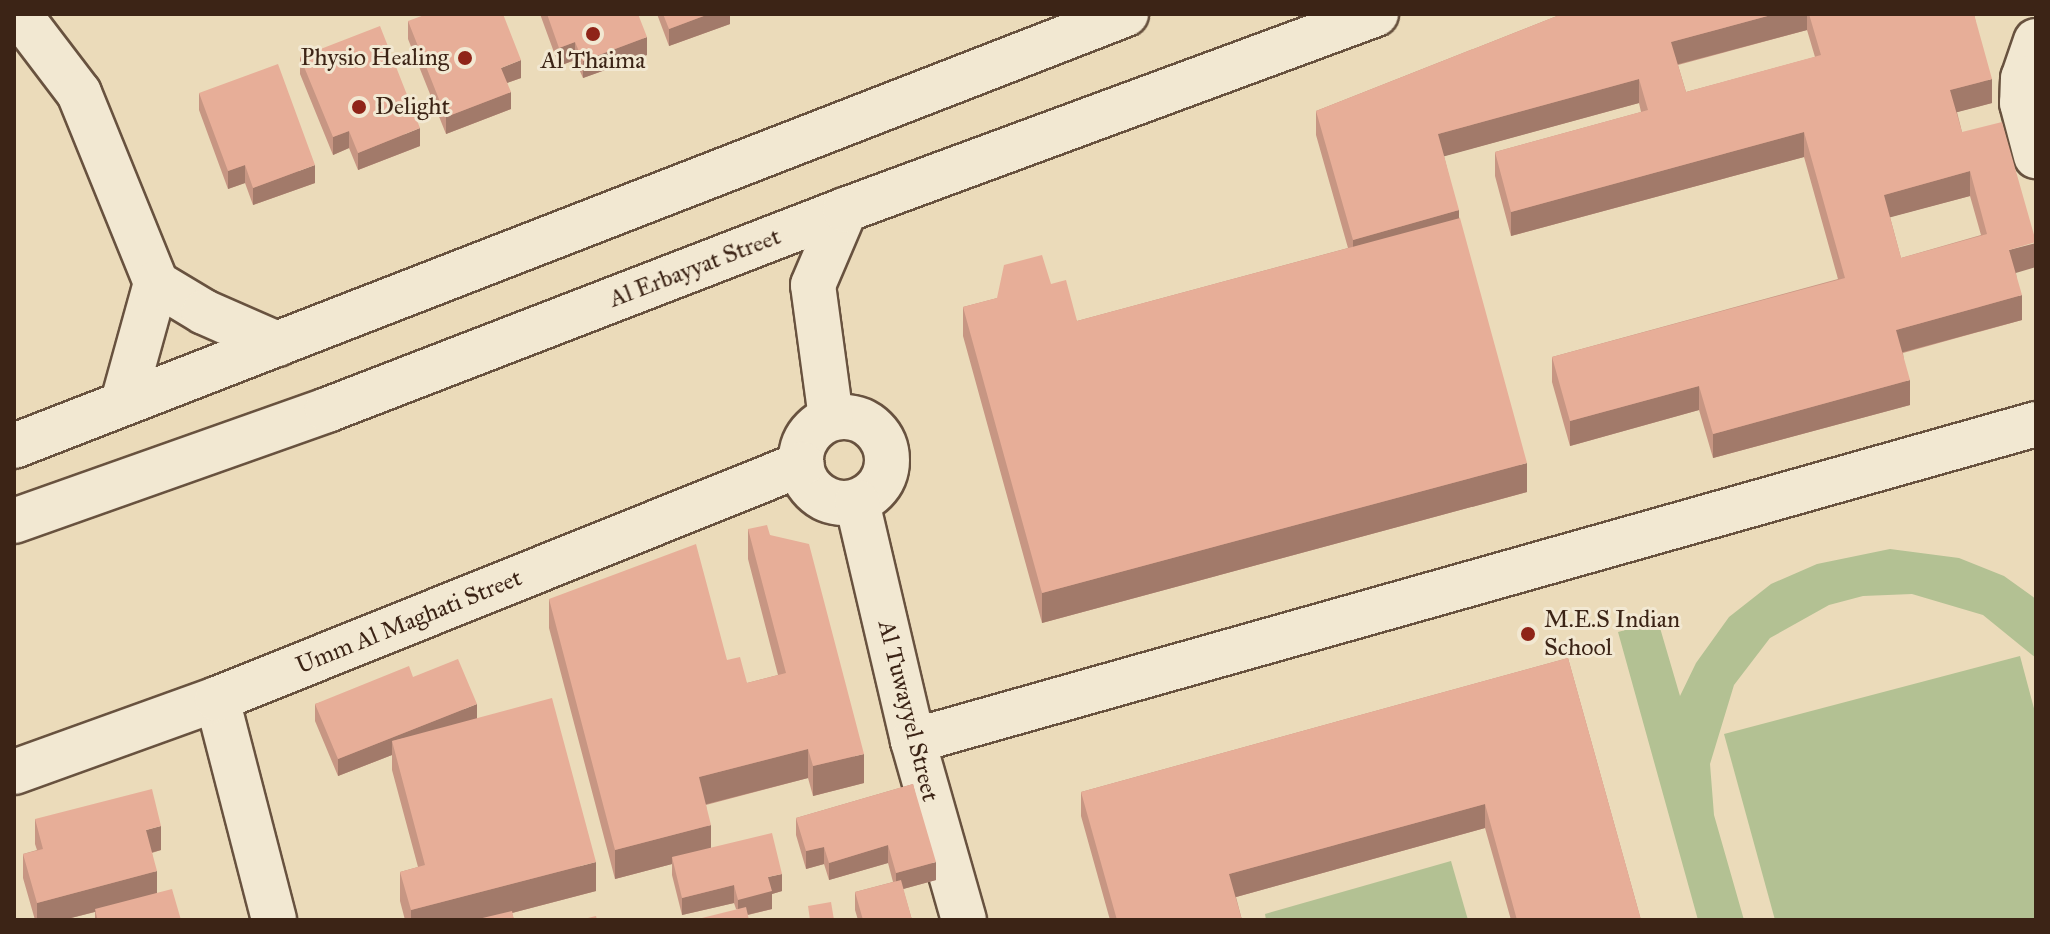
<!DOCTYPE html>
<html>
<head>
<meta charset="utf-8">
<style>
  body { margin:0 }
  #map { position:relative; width:2050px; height:934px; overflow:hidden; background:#ebdbba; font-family:"IM FELL Great Primer",serif }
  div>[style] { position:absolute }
  .green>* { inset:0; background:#b3c193 }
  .roads { filter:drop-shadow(2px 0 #68523f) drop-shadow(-2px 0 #68523f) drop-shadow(0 2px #68523f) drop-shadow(0 -2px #68523f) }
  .minor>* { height:44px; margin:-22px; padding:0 22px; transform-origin:22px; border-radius:22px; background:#f2e8d2 }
  .minor>.ring { margin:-22px; padding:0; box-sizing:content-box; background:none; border:44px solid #f2e8d2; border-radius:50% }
  .wall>* { inset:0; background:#c79683 }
  .shaded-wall>* { inset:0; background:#a27a6a }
  .building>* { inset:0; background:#e7ae98 }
  .dots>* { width:22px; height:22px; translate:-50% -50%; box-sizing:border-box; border:4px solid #f2e8d2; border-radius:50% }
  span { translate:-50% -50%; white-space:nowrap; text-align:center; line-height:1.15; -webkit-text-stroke:6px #f2e8d2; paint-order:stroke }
  .poi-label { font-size:24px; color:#3c2416 }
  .right { translate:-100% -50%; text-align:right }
  .left { translate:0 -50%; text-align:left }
  .street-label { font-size:24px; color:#3c2416 }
  .frame { position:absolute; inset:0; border:16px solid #3c2416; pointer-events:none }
</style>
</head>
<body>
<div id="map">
  <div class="green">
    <div style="clip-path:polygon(1890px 549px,1959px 558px,2004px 576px,2036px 599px,2036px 658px,1983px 615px,1912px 594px,1863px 596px,1829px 605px,1770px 638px,1734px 685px,1710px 764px,1714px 815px,1744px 920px,1698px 920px,1618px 632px,1658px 621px,1680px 696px,1696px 663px,1729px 617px,1771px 584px,1817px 564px)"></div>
    <div style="clip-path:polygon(2020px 656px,2036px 716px,2036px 920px,1775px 920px,1724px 734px)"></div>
    <div style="clip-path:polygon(1451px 861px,1468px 920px,1266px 920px,1265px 914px)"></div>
  </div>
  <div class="roads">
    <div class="minor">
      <div style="left:14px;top:15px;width:18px;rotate:38deg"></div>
      <div style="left:28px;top:26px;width:84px;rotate:52.7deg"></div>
      <div style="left:79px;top:93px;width:205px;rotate:67.9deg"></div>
      <div style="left:156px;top:283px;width:123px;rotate:105.5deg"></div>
      <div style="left:2036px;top:41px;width:39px;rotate:109deg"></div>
      <div style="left:2023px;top:78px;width:25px;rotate:92deg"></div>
      <div style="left:2022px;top:103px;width:55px;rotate:75.2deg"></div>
      <div style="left:156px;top:283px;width:56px;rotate:31.1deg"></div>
      <div style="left:204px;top:312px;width:80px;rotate:23.7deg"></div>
      <div class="ring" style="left:801px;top:417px;width:42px;height:42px"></div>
      <div style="left:831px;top:418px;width:134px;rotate:-97.7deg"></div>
      <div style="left:813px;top:285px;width:82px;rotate:-66.9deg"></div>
      <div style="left:14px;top:446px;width:1193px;rotate:-21.23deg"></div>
      <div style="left:857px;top:502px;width:245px;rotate:76.8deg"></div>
      <div style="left:913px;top:741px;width:186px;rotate:74.1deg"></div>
      <div style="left:14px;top:521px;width:332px;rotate:-19.5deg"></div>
      <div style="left:327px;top:410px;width:555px;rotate:-21.11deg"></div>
      <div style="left:845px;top:210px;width:566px;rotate:-20.26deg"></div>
      <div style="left:217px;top:699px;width:228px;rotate:75.5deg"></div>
      <div style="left:913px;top:741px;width:1167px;rotate:-15.76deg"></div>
      <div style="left:14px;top:772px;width:216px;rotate:-19.8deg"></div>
      <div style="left:217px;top:699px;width:630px;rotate:-21.89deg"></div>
    </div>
  </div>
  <div class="wall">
    <div style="clip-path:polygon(540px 14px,638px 14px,647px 55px,583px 78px,575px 60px,559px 66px)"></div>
    <div style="clip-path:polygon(657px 14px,730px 14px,730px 24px,669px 46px)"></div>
    <div style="clip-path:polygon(evenodd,1562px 14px,1974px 14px,1992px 103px,1957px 112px,1962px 132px,2016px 273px,2022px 320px,1903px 353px,1910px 405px,1713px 458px,1699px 410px,1570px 446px,1552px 382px,1552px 357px,1838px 279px,1804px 157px,1511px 236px,1495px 176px,1495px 152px,1641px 112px,1639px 103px,1444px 156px,1527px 492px,1042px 623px,963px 336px,963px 307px,1051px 284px,1077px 321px,1348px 248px,1316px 135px,1316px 111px,1562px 14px,1807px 30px,1815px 57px,1686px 92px,1678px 65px,1807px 30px,1562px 14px,1970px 196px,1981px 235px,1901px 258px,1890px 217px,1970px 196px)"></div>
    <div style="clip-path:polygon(408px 21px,521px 78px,507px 83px,511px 109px,446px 134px,408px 39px)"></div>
    <div style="clip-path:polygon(300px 57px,420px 146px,358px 170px,349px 148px,333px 155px,300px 74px)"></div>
    <div style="clip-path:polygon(199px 93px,315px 183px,253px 205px,245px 183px,228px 189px,199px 110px)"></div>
    <div style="clip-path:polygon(748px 529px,770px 535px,864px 783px,813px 796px,808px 778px,706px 805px,711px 848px,782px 891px,772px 894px,772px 909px,748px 915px,736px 909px,734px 903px,682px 915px,672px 875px,672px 864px,615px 879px,549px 628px,549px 599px,727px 660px,747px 683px,778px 675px,748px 559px)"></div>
    <div style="clip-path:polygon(1568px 658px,1641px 920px,1511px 920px,1485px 828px,1236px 897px,1242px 920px,1110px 920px,1081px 816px,1081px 792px)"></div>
    <div style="clip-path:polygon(413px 677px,477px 718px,596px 891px,512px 913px,514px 920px,405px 920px,400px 901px,400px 872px,418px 867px,392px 770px,392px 755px,338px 776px,315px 721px,315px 704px)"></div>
    <div style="clip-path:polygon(913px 784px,936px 880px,903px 889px,912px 920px,858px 920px,855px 910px,855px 892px,893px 882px,888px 863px,829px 880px,824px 864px,806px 869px,796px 835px,796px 818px)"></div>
    <div style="clip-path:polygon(35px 819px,161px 850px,152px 853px,157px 893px,95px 919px,95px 912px,63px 920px,35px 920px,23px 878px,23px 854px,37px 850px,35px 844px)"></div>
  </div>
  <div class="shaded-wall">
    <div style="clip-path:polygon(709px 14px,730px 14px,730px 24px,669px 46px,669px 29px)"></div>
    <div style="clip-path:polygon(1775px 14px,1807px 14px,1807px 30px,1671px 66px,1671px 42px)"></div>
    <div style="clip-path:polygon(647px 37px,647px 55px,583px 78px,583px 61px)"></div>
    <div style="clip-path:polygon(575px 42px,575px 60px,559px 66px,559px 48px)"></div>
    <div style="clip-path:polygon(521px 60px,521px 78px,501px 85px,501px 68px)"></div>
    <div style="clip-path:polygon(1639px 79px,1639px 103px,1438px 158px,1438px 134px)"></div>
    <div style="clip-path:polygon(1992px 79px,1992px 103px,1950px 114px,1950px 90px)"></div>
    <div style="clip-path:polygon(511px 92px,511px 109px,446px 134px,446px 117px)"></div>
    <div style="clip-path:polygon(420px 128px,420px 146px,358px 170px,358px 153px)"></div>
    <div style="clip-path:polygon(349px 131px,349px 148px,333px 155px,333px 137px)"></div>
    <div style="clip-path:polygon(1804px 132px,1804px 157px,1511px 236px,1511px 212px)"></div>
    <div style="clip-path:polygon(245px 165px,245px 183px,228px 189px,228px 171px)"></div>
    <div style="clip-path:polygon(315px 165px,315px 183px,253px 205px,253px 188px)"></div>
    <div style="clip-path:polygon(1970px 171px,1970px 196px,1884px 219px,1884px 195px)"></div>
    <div style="clip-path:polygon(1459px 210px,1459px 234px,1353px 264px,1353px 240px)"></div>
    <div style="clip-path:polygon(2036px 243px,2036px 267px,2009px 275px,2009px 250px)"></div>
    <div style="clip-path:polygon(2022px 295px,2022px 320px,1896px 354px,1896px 330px)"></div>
    <div style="clip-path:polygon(1910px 380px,1910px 405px,1713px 458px,1713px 434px)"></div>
    <div style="clip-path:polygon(1699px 386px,1699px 410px,1570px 446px,1570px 421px)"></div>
    <div style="clip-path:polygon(1527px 463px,1527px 492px,1042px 623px,1042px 593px)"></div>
    <div style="clip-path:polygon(477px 704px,477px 721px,392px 741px,392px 755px,338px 776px,338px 759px)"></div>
    <div style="clip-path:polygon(808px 749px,808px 778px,699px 806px,699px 777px)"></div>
    <div style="clip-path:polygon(864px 754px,864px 783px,813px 796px,813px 766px)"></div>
    <div style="clip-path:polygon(1485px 804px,1485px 828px,1229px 899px,1229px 874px)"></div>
    <div style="clip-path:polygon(711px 825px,711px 855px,672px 857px,672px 864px,615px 879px,615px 850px)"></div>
    <div style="clip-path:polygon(161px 826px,161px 850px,146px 854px,146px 830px)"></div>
    <div style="clip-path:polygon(888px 845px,888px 863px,829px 880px,829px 863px)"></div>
    <div style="clip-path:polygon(824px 847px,824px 864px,806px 869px,806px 851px)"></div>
    <div style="clip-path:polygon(596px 862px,596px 891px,485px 920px,411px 920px,411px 910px)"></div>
    <div style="clip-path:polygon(936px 862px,936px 880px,896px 891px,896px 873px)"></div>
    <div style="clip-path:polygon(157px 871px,157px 896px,63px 920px,37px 920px,37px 903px)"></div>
    <div style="clip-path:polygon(782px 874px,782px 891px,772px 894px,772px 909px,738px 917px,738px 900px,768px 877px)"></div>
    <div style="clip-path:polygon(734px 885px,734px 903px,682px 915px,682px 898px)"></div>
  </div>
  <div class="building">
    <div style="clip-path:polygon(427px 14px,503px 14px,521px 60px,501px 68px,511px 92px,446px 117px,408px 21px)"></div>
    <div style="clip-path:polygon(547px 14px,638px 14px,647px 37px,583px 61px,575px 42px,559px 48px)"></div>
    <div style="clip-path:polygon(663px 14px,709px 14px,669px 29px)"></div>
    <div style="clip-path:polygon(evenodd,1562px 14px,1775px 14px,1671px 42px,1686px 92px,1821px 55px,1809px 14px,1974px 14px,1992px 79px,1950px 90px,1962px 132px,2002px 122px,2036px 242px,2009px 250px,2022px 295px,1896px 330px,1910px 380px,1713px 434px,1699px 386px,1570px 421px,1552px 357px,1845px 278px,1804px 132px,1511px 212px,1495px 152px,1648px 110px,1639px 79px,1438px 134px,1459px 210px,1353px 240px,1316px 111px,1562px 14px,1970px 171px,1987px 234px,1901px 258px,1884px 195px,1970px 171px)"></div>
    <div style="clip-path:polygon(380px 26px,420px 128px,358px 153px,349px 131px,333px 137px,300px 57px)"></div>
    <div style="clip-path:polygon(278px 64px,315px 165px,253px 188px,245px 165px,228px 171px,199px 93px)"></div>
    <div style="clip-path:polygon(1460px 218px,1527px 463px,1042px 593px,963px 307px,997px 298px,1004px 265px,1042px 255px,1051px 284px,1066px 280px,1077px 321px)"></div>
    <div style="clip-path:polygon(767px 525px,770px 535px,809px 544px,864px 754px,813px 766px,808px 749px,699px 777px,711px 825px,615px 850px,549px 599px,696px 544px,727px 660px,740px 657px,747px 683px,786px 673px,748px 529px)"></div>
    <div style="clip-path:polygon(1568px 658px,1641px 920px,1517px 920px,1485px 804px,1229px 874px,1242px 920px,1117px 920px,1081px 792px)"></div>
    <div style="clip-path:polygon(458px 659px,477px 704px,338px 759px,315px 704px,409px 666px,413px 677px)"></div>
    <div style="clip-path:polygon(552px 698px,596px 862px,411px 910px,400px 872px,425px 865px,392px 741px)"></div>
    <div style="clip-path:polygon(913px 784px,936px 862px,896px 873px,888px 845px,829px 863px,824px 847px,806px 851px,796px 818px)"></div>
    <div style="clip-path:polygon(152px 789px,161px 826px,146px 830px,157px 871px,37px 903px,23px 854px,43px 849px,35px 819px)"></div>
    <div style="clip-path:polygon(772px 833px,782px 874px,768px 877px,772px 891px,738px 900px,734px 885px,682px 898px,672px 857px)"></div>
    <div style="clip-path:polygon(901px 880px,912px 920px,863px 920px,855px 892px)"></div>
    <div style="clip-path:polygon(172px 889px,181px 920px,91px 920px,97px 918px,95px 909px)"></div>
    <div style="clip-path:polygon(831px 902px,834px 920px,810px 920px,808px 906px)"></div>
    <div style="clip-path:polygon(746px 907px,749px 920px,694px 920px)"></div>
    <div style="clip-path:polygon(512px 911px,514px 920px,474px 920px)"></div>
    <div style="clip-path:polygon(596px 916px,597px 920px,580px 920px)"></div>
  </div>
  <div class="dots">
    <div style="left:593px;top:34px;background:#8f2418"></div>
    <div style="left:465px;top:58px;background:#8f2418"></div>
    <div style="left:359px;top:107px;background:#8f2418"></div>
    <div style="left:1528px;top:634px;background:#8f2418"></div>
  </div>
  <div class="poi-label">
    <span class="right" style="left:449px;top:58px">Physio Healing</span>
    <span style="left:593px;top:61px">Al Thaima</span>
    <span class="left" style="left:375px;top:107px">Delight</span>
    <span class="left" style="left:1544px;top:634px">M.E.S Indian<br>School</span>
  </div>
  <div class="street-label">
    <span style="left:695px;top:268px;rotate:-21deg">Al Erbayyat Street</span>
    <span style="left:409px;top:622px;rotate:-22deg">Umm Al Maghati Street</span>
    <span style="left:908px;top:711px;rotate:76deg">Al Tuwayyel Street</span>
  </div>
  <div class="frame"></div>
</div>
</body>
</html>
